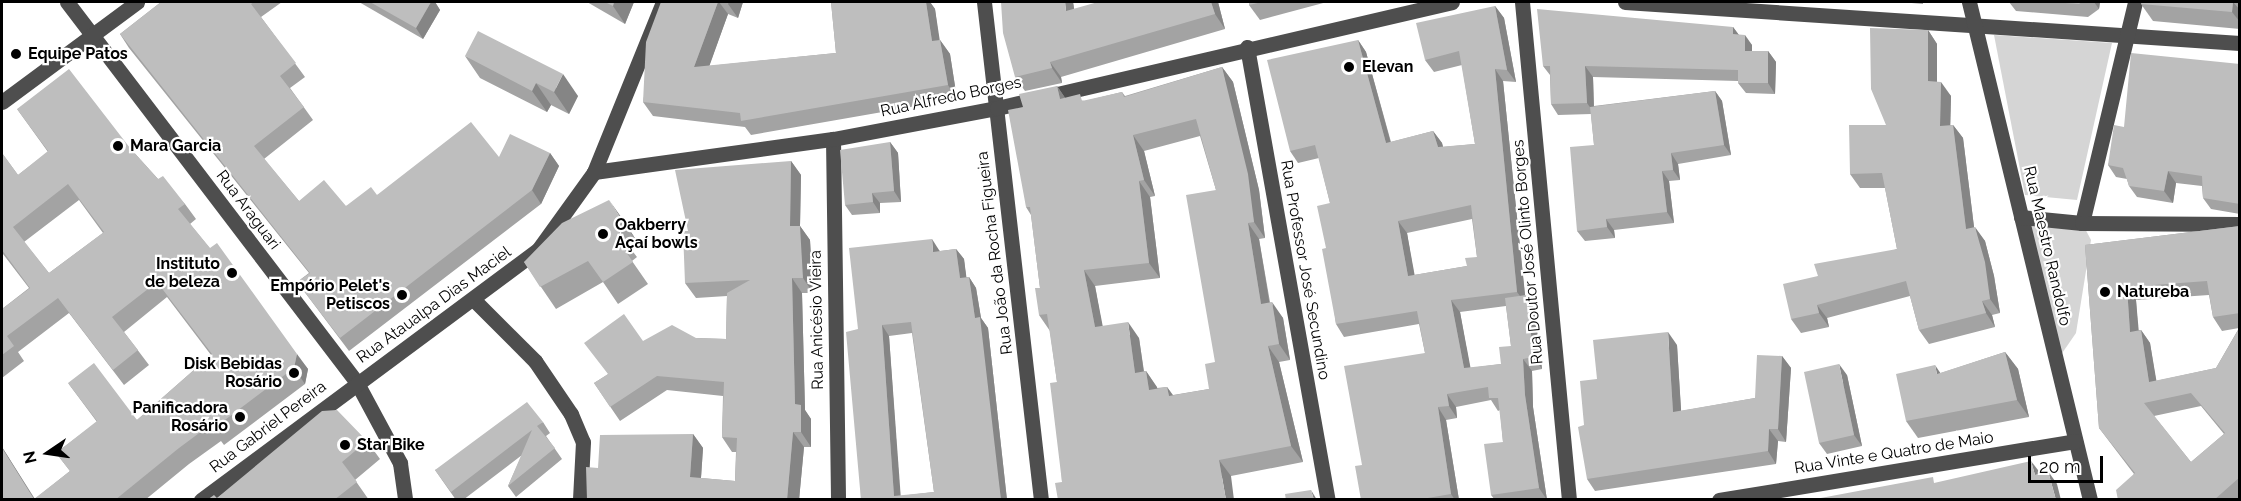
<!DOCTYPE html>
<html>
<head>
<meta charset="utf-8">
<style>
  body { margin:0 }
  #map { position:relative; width:2241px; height:501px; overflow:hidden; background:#fff; font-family:Raleway,sans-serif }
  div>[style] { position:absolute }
  .green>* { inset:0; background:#d5d5d5 }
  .minor>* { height:15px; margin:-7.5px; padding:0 7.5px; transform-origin:7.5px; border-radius:7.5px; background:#4e4e4e }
  .wall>* { inset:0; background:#a3a3a3 }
  .shaded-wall>* { inset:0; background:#858585 }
  .building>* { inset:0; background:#bebebe }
  .dots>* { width:16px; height:16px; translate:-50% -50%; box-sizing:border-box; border:3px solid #fff; border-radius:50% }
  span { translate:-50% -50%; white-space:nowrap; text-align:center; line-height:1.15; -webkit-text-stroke:4.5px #fff; paint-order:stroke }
  .poi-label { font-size:16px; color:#000; font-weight:700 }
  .left { translate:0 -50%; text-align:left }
  .right { translate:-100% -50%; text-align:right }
  .street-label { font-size:16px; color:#000 }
  .frame { position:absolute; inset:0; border:3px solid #000; pointer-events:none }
  .north { position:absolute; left:18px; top:423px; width:60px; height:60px; -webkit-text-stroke:4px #fff; paint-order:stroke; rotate:257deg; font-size:16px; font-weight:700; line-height:24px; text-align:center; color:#000 }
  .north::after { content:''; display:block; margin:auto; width:21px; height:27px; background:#000; clip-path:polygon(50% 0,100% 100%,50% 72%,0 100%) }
  .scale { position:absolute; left:2028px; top:456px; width:75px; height:27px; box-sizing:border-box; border:3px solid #000; border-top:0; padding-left:8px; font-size:18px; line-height:21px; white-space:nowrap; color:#000; -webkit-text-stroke:4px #fff; paint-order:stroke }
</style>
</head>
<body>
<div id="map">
  <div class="green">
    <div style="clip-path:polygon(1994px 35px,2112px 43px,2077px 200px,2025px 195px)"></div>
    <div style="clip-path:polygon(2021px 217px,2082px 223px,2091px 240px,2076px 333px,2056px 362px)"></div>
  </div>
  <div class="minor">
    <div style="left:67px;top:2px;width:479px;rotate:52.7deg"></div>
    <div style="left:357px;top:383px;width:91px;rotate:61.7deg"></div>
    <div style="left:400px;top:463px;width:37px;rotate:82deg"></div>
    <div style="left:984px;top:2px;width:501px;rotate:83.47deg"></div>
    <div style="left:1522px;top:2px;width:500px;rotate:84.61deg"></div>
    <div style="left:1625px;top:2px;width:616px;rotate:3.81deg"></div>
    <div style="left:1969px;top:2px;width:512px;rotate:76.34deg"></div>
    <div style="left:1247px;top:47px;width:460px;rotate:79.9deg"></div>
    <div style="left:2px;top:102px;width:168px;rotate:-36.5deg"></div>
    <div style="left:833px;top:139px;width:361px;rotate:89.2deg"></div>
    <div style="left:594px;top:172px;width:241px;rotate:-7.9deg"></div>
    <div style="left:833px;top:139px;width:167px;rotate:-10.7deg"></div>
    <div style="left:997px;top:108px;width:467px;rotate:-13.1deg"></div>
    <div style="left:2021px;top:217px;width:61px;rotate:5.6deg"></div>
    <div style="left:2082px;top:223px;width:227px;rotate:-76.5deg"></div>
    <div style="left:2082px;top:223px;width:158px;rotate:0.4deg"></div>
    <div style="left:475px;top:301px;width:85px;rotate:45deg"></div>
    <div style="left:535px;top:361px;width:64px;rotate:55.8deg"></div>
    <div style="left:571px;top:414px;width:30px;rotate:67deg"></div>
    <div style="left:583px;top:442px;width:58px;rotate:93deg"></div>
    <div style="left:201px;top:500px;width:420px;rotate:-36.6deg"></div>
    <div style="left:538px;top:250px;width:96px;rotate:-54.3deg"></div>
    <div style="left:594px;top:172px;width:183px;rotate:-67.9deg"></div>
    <div style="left:1719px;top:500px;width:361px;rotate:-9.4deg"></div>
  </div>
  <div class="wall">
    <div style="clip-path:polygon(161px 2px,282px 2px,261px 17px,305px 77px,290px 88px,313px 120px,264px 159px,299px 201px,346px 206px,377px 195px,499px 157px,550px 153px,559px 166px,541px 204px,349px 351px,297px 282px,309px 273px,129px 48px,120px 34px)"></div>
    <div style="clip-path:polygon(359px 2px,435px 2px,440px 10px,423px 39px)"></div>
    <div style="clip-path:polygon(587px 2px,634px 2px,625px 24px)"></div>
    <div style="clip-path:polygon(661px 2px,743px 2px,738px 18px,728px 14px,709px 66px,836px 53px,831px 2px,930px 2px,935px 9px,939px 40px,940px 40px,950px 54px,957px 99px,751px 135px,745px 127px,653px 116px,643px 102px)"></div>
    <div style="clip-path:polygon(1073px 2px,1074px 9px,1218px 2px,1225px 29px,1061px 77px,1062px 83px,1025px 91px,1015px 77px)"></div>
    <div style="clip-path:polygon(1249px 2px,1327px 2px,1260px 20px,1249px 5px)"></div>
    <div style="clip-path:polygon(1900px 2px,1923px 2px,1923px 4px)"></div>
    <div style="clip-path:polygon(2009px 2px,2100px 2px,2099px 9px,2088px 17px,2016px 11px)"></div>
    <div style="clip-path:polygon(2142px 2px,2240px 2px,2240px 29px,2153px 21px,2141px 4px)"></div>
    <div style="clip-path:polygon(evenodd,1495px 6px,1504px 18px,1516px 82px,1503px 81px,1525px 296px,1534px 308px,1542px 369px,1532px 371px,1533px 407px,1547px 500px,1495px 500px,1491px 495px,1503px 442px,1500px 410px,1498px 411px,1491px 400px,1456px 407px,1457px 418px,1446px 420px,1459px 500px,1361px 500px,1362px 465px,1425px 353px,1419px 324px,1344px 337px,1336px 324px,1326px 248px,1330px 203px,1319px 158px,1298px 163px,1290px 151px,1358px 40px,1366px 52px,1391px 142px,1433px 131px,1442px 143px,1443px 147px,1475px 144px,1462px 65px,1434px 72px,1425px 60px,1495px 6px,1472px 219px,1477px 257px,1467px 266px,1414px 275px,1407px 233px,1472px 219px,1495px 6px,1506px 306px,1511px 346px,1501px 364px,1470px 368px,1460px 312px,1506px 306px)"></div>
    <div style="clip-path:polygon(1733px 27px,1739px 35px,1752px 45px,1752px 51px,1768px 51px,1776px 62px,1775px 94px,1746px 93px,1738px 83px,1738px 81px,1593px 77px,1594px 106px,1715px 91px,1722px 101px,1731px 155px,1678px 164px,1680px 180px,1669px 181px,1674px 223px,1614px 230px,1615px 238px,1585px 241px,1577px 231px,1594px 145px,1591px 114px,1558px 115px,1551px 104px,1550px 75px,1543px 66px)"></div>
    <div style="clip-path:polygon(1928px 30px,1937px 44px,1937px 82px,1951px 96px,1950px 125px,1953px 125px,1963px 138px,1974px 227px,1985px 241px,1994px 276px,2000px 313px,1992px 315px,1995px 327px,1929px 344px,1919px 330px,1910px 296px,1827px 318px,1829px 327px,1801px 333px,1791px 319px,1818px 276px,1897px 249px,1885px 188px,1860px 188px,1850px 174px,1886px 125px)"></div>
    <div style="clip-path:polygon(465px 56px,578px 96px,569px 114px,551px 105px,547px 112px,480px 78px)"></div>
    <div style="clip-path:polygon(2240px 64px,2240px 214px,2211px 209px,2203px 198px,2202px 186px,2176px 183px,2173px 203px,2137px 197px,2129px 186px,2127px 179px,2116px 177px,2108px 165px,2124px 127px)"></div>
    <div style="clip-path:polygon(evenodd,1222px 67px,1233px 82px,1259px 190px,1265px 238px,1259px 239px,1270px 302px,1283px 318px,1290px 360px,1279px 362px,1303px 462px,1231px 476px,1062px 482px,1057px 382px,1050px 331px,1039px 315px,1040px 288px,1031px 215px,1026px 207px,1023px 107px,1057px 86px,1065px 98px,1085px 101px,1122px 92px,1125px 96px,1222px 67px,1200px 136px,1216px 190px,1215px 362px,1209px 389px,1173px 395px,1167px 387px,1157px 388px,1146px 371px,1144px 371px,1139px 338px,1102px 326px,1095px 286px,1160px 278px,1150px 197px,1155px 196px,1144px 151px,1200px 136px)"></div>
    <div style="clip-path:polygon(evenodd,17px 109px,130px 148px,158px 179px,185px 204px,196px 219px,190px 224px,308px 369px,305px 384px,224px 445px,221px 441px,189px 464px,145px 500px,2px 500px,2px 447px,35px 499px,70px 471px,56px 453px,97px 422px,68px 383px,137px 420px,211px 355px,167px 297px,124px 332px,149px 365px,124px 385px,69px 313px,18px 352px,24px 361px,2px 378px,2px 309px,29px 288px,3px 254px,2px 255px,2px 153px,18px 175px,48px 152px,17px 109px,79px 200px,103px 233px,49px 273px,24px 242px,79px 200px)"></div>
    <div style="clip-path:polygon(890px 142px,898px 153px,901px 202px,880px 203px,880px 213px,852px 215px,845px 205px)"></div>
    <div style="clip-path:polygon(791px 161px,801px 175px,800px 226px,810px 240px,813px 293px,802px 293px,805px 410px,811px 419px,811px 447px,804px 447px,799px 500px,587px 500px,598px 468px,693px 434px,703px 448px,701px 478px,735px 481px,736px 452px,732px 452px,722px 437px,723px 396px,667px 390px,620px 421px,594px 383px,607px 375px,643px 341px,696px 338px,726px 339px,727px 296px,696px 298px,685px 283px,688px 231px)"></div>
    <div style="clip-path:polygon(624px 221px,638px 243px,630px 248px,637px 257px,632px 261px,648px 284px,618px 304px,603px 282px,556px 309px,524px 262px)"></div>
    <div style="clip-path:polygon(evenodd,2240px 226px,2240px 499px,2239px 500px,2118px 500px,2134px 474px,2099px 428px,2085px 245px,2240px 226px,2209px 295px,2213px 317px,2222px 331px,2239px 328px,2216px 368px,2156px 381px,2150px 343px,2141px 330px,2138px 330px,2136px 300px,2209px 295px,2240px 226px,2201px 406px,2224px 434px,2191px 462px,2154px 416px,2201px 406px)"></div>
    <div style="clip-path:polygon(evenodd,956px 249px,964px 259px,966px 277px,969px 277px,976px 288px,981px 318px,988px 328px,1007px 500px,861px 500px,858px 329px,939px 250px,940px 251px,956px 249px,912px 333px,934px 492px,900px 496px,889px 336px,912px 333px)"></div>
    <div style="clip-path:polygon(1677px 345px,1681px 411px,1755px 398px,1782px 356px,1791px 368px,1786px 442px,1778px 441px,1776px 464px,1595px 491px,1587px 479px,1597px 379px)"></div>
    <div style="clip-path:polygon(2005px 352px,2018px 369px,2029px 417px,1918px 438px,1906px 421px,1941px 373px)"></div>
    <div style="clip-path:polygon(1847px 375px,1862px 446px,1827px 454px,1819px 443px)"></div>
    <div style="clip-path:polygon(543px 422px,550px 433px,546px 436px,562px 459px,516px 497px,508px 486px,522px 455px,463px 500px,456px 500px,435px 470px)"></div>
    <div style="clip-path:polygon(367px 441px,380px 459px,355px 480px,369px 500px,207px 500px,217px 498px)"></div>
  </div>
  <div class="shaded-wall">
    <div style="clip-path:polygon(431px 2px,435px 2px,440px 10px,423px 39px,416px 28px)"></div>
    <div style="clip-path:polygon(614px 2px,634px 2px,625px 24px,613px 6px)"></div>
    <div style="clip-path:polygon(718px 2px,719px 2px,728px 14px,704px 81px,694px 67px)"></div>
    <div style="clip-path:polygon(729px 2px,743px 2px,738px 18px,728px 4px)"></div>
    <div style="clip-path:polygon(926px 2px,930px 2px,935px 9px,942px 55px,932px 41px)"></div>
    <div style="clip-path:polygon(1065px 2px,1073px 2px,1077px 26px,1066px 11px)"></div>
    <div style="clip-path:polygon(1211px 2px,1218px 2px,1225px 29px,1215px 14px)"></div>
    <div style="clip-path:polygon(2094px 2px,2100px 2px,2099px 9px)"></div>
    <div style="clip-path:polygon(2233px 2px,2240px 10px,2240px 22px,2232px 12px)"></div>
    <div style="clip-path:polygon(1495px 6px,1504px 18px,1516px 82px,1507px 70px)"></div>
    <div style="clip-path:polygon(1733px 27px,1741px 38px,1733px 34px)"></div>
    <div style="clip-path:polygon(1928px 30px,1937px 44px,1937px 95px,1928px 81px)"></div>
    <div style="clip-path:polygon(1745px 35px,1752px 45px,1752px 61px,1745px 51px)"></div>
    <div style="clip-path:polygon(940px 40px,950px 54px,957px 99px,948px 85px)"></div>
    <div style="clip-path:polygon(1358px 40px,1366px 52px,1394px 155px,1386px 143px)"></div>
    <div style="clip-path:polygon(1768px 51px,1776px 62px,1775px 94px,1768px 83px)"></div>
    <div style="clip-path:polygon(1050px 62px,1061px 77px,1062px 83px,1052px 68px)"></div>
    <div style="clip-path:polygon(1585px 66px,1593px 77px,1594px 113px,1587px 103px)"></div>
    <div style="clip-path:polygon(1222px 67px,1233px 82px,1259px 190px,1265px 238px,1254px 222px)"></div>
    <div style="clip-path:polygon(1495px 69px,1503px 81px,1526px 304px,1517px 292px)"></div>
    <div style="clip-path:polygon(563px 74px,578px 96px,569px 114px,554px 92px)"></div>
    <div style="clip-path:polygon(1941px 82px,1951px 96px,1950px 140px,1940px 126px)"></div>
    <div style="clip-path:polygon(536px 83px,551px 105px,547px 112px,532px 91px)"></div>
    <div style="clip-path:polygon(1057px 86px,1068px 102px,1060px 99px)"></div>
    <div style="clip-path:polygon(1715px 91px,1722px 101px,1731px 155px,1724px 145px)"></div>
    <div style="clip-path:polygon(1953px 125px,1963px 138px,1976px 243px,1966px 229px)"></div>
    <div style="clip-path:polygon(1433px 131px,1442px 143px,1446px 159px,1438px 147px)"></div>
    <div style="clip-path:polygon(1133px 135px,1144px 151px,1155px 196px,1144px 180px)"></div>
    <div style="clip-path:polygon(890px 142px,898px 153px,901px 202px,894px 191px)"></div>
    <div style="clip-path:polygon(550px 153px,559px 166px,541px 204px,532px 190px)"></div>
    <div style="clip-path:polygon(1671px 153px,1678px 164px,1680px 180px,1673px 170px)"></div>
    <div style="clip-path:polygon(791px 161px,801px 175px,800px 226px,810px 240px,813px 293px,803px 278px,790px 226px)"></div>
    <div style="clip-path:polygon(1662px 171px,1669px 181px,1674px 223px,1667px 212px)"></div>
    <div style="clip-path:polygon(2168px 171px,2176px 183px,2173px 203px,2164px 191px)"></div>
    <div style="clip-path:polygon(1139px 181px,1150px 197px,1160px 278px,1149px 263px)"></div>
    <div style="clip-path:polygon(872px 193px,880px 203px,880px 213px,873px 202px)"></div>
    <div style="clip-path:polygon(609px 200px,624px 221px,638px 243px,623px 222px)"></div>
    <div style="clip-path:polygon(1606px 219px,1614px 230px,1615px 238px,1607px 227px)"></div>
    <div style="clip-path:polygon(1398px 221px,1407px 233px,1417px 288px,1408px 276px)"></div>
    <div style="clip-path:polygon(1248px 223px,1259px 239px,1272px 319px,1261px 304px)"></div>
    <div style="clip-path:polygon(1975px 227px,1985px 241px,1994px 276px,2000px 313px,1990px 299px)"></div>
    <div style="clip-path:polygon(932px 239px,939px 250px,941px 262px,933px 252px)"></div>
    <div style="clip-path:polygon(956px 249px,964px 259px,968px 289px,960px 278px)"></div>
    <div style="clip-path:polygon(1084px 270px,1095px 286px,1106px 343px,1095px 327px)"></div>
    <div style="clip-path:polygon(969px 277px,976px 288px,981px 318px,988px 328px,1007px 500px,1001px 500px)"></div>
    <div style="clip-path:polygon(792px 278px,802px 293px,805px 410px,811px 419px,811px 447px,801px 432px,795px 404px)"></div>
    <div style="clip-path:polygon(2127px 287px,2136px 300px,2140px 345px,2130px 332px)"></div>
    <div style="clip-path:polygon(1526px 295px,1534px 308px,1542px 369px,1534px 357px)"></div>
    <div style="clip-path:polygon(1451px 300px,1460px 312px,1473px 381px,1464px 368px)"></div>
    <div style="clip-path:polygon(1982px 301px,1992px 315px,1995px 327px,1986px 313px)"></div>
    <div style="clip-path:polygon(1272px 302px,1283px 318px,1290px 360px,1279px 344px)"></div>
    <div style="clip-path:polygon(1817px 305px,1827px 318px,1829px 327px,1819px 313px)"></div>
    <div style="clip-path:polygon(1128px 322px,1139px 338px,1146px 388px,1135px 373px)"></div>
    <div style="clip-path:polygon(882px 325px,889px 336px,901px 500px,894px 496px)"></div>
    <div style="clip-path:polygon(2141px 330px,2150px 343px,2159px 396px,2149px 382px)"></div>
    <div style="clip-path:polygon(1668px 332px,1677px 345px,1682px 425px,1673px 412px)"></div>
    <div style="clip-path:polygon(1268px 346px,1279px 362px,1303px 462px,1291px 446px)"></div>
    <div style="clip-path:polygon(2005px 352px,2018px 369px,2029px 417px,2017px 400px)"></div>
    <div style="clip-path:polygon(297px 354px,308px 369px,305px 384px,294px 368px)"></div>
    <div style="clip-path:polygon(1782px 356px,1791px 368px,1786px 442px,1778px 429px)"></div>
    <div style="clip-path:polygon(1523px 359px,1532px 371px,1533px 407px,1547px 500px,1539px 488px,1525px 395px)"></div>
    <div style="clip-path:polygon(1839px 364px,1847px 375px,1862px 446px,1854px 435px)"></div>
    <div style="clip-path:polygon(1935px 365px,1947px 383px,1937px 374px)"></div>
    <div style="clip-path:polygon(1146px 371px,1157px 387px,1160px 406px,1149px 390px)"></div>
    <div style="clip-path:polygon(1167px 387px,1178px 403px,1169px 396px)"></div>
    <div style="clip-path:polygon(1447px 394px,1456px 407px,1457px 418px,1449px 406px)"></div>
    <div style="clip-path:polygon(1438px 407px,1446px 420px,1459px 500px,1455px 500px,1451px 494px)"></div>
    <div style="clip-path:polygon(1769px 429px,1778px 441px,1776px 464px,1768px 451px)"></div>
    <div style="clip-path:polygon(793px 432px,804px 447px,799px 500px,787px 500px)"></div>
    <div style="clip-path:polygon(693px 434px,703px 448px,700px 492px,690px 477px)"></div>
    <div style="clip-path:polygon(2px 447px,35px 500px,34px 500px,2px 448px)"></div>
    <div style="clip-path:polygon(1219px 460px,1231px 476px,1234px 500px,1226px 500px)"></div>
    <div style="clip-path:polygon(2031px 461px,2041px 474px,2035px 475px)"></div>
    <div style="clip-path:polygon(2048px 471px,2057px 484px,2061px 500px,2056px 500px)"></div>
    <div style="clip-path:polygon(1311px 490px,1317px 500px,1314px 500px)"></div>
  </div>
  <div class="building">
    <div style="clip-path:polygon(161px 2px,254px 2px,251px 4px,296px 63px,280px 76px,304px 107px,254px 146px,299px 201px,324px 180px,346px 206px,371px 187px,377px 195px,471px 122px,499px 157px,510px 134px,550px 153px,532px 190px,340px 338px,297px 282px,310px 273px,120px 34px)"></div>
    <div style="clip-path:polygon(370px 2px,431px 2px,416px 28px)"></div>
    <div style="clip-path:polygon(605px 2px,614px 2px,613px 6px)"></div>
    <div style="clip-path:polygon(661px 2px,718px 2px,694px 67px,836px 53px,831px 2px,926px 2px,932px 41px,940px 40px,948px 85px,741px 121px,740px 113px,643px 102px,646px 42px)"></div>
    <div style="clip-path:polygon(1001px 2px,1065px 2px,1066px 11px,1098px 2px,1211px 2px,1215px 14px,1050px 62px,1052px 68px,1015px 77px,1003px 33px)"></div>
    <div style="clip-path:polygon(1249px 2px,1262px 2px,1249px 5px)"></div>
    <div style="clip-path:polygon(2052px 2px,2082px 2px,2079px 4px)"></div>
    <div style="clip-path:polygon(2142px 2px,2233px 2px,2232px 12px,2141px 4px)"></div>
    <div style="clip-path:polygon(evenodd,1495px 6px,1507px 70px,1495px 69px,1517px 292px,1451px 300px,1464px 368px,1501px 364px,1499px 347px,1511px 346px,1505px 298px,1526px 295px,1534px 357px,1523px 359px,1525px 395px,1539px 488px,1491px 495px,1484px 444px,1503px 442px,1498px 398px,1489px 398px,1488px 387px,1447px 394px,1449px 406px,1438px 407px,1451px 494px,1416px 500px,1361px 500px,1355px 466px,1362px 465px,1344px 366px,1425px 353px,1417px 311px,1336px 324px,1322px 249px,1326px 248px,1317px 206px,1330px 203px,1315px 145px,1290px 151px,1267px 60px,1358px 40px,1386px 143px,1433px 131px,1438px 147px,1475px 144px,1459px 51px,1425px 60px,1416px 23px,1495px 6px,1471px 205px,1477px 257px,1465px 258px,1467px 266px,1408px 276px,1398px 221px,1471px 205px)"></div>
    <div style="clip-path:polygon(1537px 9px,1733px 27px,1733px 34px,1745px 35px,1745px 51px,1768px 51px,1768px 83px,1738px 83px,1738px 70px,1585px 66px,1587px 103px,1551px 104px,1550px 66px,1543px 66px)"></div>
    <div style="clip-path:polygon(1870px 28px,1928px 30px,1928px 81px,1941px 82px,1940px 126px,1953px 125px,1966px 229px,1975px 227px,1985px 262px,1990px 299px,1982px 301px,1986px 313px,1919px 330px,1906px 281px,1817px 305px,1819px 313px,1791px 319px,1783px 284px,1818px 276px,1814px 264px,1897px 249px,1882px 173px,1850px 174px,1849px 125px,1886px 125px,1871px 89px)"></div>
    <div style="clip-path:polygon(478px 31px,563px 74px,554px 92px,536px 83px,532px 91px,465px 56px)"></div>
    <div style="clip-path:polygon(2131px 53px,2240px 64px,2240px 204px,2203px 198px,2202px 176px,2168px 171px,2164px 191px,2129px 186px,2123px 168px,2108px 165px,2114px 125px,2124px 127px)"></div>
    <div style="clip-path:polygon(evenodd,1222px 67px,1248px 174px,1254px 222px,1248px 223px,1261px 304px,1272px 302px,1279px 344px,1268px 346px,1291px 446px,1219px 460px,1226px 500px,1058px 500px,1055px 483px,1062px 482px,1050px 383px,1057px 382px,1047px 314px,1039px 315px,1035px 288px,1040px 288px,1030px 207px,1026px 207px,1008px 110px,1023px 107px,1019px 94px,1057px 86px,1060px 99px,1080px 94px,1082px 101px,1122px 92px,1124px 97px,1222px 67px,1196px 119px,1216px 190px,1186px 195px,1215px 362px,1205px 364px,1209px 389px,1169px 396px,1167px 387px,1149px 390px,1146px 371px,1135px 373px,1128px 322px,1095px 327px,1084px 270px,1149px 263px,1139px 181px,1144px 180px,1133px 135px,1196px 119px)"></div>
    <div style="clip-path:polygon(evenodd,69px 69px,130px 148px,158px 179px,163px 176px,185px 204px,178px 209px,210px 248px,217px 243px,297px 354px,294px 368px,213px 429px,210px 425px,179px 448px,115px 500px,2px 500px,2px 448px,34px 499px,70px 471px,56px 453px,97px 421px,68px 383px,94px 363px,137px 420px,212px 354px,157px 282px,112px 317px,138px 350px,113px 370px,58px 298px,7px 336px,14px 346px,2px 355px,2px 309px,30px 288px,2px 250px,2px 153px,18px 175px,48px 151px,17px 109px,69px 69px,68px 184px,104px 232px,49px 273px,13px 227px,68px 184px)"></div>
    <div style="clip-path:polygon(1715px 91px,1724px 145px,1671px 153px,1673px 170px,1662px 171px,1667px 212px,1606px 219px,1607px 227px,1577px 231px,1570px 147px,1594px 145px,1590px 107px)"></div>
    <div style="clip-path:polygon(890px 142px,894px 191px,872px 193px,873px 202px,845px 205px,840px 150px)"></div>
    <div style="clip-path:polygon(791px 161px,790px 226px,800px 226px,803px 278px,792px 278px,795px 404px,801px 405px,801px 432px,793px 432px,787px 500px,587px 500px,586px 467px,598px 468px,600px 435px,693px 434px,690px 477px,735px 481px,737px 438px,722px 437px,724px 382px,657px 376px,610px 407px,594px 383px,608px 374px,584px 343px,624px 314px,643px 341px,672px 325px,696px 338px,726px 339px,727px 293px,750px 280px,685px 283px,683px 231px,688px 231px,675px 170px)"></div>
    <div style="clip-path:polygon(609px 200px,623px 222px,615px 227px,622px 236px,617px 239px,633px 262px,603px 282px,588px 261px,540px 287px,524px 262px,562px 223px)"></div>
    <div style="clip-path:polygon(evenodd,2240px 226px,2240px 313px,2213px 317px,2207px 281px,2127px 287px,2130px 332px,2141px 330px,2149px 382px,2216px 368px,2240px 327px,2240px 477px,2214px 500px,2118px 500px,2116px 490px,2135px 473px,2099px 428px,2085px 245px,2240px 226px,2191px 393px,2225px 433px,2191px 462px,2144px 403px,2191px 393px)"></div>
    <div style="clip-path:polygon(evenodd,932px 239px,933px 252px,956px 249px,960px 278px,969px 277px,975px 318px,980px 317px,1001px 500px,861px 500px,846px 332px,858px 329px,849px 248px,932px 239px,911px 322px,934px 492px,894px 496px,882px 325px,911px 322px)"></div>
    <div style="clip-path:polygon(1668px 332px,1673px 412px,1755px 398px,1757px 355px,1782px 356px,1778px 429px,1769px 429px,1768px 451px,1587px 479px,1578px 427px,1584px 425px,1580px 381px,1597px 379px,1593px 340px)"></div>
    <div style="clip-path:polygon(2005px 352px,2017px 400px,1906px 421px,1896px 374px,1935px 365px,1937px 374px)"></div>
    <div style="clip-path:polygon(1839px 364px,1854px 435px,1819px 443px,1804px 372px)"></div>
    <div style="clip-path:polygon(527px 402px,543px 422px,537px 426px,555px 448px,508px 486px,532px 430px,451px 492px,435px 470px)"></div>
    <div style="clip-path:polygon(337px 410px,367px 441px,342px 462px,357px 482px,334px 500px,207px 500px,214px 495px,217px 498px,322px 411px)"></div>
    <div style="clip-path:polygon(2031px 461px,2035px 475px,2048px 471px,2056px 500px,1810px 500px,1933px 477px,1934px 483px)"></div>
    <div style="clip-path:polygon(1311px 490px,1314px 500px,1286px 500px,1285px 494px)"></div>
  </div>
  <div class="dots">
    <div style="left:16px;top:54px;background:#000"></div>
    <div style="left:1349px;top:67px;background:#000"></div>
    <div style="left:118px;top:146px;background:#000"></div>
    <div style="left:603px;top:234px;background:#000"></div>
    <div style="left:232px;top:273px;background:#000"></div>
    <div style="left:2105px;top:292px;background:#000"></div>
    <div style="left:402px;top:295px;background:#000"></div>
    <div style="left:294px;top:373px;background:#000"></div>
    <div style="left:240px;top:417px;background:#000"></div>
    <div style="left:345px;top:445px;background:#000"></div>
  </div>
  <div class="poi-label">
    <span class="left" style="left:28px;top:54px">Equipe Patos</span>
    <span class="left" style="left:1362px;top:67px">Elevan</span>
    <span class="left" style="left:130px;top:146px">Mara Garcia</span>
    <span class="left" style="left:615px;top:234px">Oakberry<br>Açaí bowls</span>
    <span class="right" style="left:220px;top:273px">Instituto<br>de beleza</span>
    <span class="right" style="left:390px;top:295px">Empório Pelet's<br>Petiscos</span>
    <span class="left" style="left:2117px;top:292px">Natureba</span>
    <span class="right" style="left:282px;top:373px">Disk Bebidas<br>Rosário</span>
    <span class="right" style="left:228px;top:417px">Panificadora<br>Rosário</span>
    <span class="left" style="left:357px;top:445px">Star Bike</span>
  </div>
  <div class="street-label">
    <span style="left:951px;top:97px;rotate:-12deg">Rua Alfredo Borges</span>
    <span style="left:248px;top:210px;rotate:53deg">Rua Araguari</span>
    <span style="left:2047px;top:246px;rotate:77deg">Rua Maestro Randolfo</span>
    <span style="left:1528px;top:252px;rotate:-95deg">Rua Doutor José Olinto Borges</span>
    <span style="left:995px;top:253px;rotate:-97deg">Rua João da Rocha Figueira</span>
    <span style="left:1305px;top:270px;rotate:80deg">Rua Professor José Secundino</span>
    <span style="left:434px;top:305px;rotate:-36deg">Rua Ataualpa Dias Maciel</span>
    <span style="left:817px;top:320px;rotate:-91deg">Rua Anicésio Vieira</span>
    <span style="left:268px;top:427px;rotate:-37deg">Rua Gabriel Pereira</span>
    <span style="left:1894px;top:453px;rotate:-9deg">Rua Vinte e Quatro de Maio</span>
  </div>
  <div class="frame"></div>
  <div class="north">N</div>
  <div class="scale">20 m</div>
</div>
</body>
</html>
